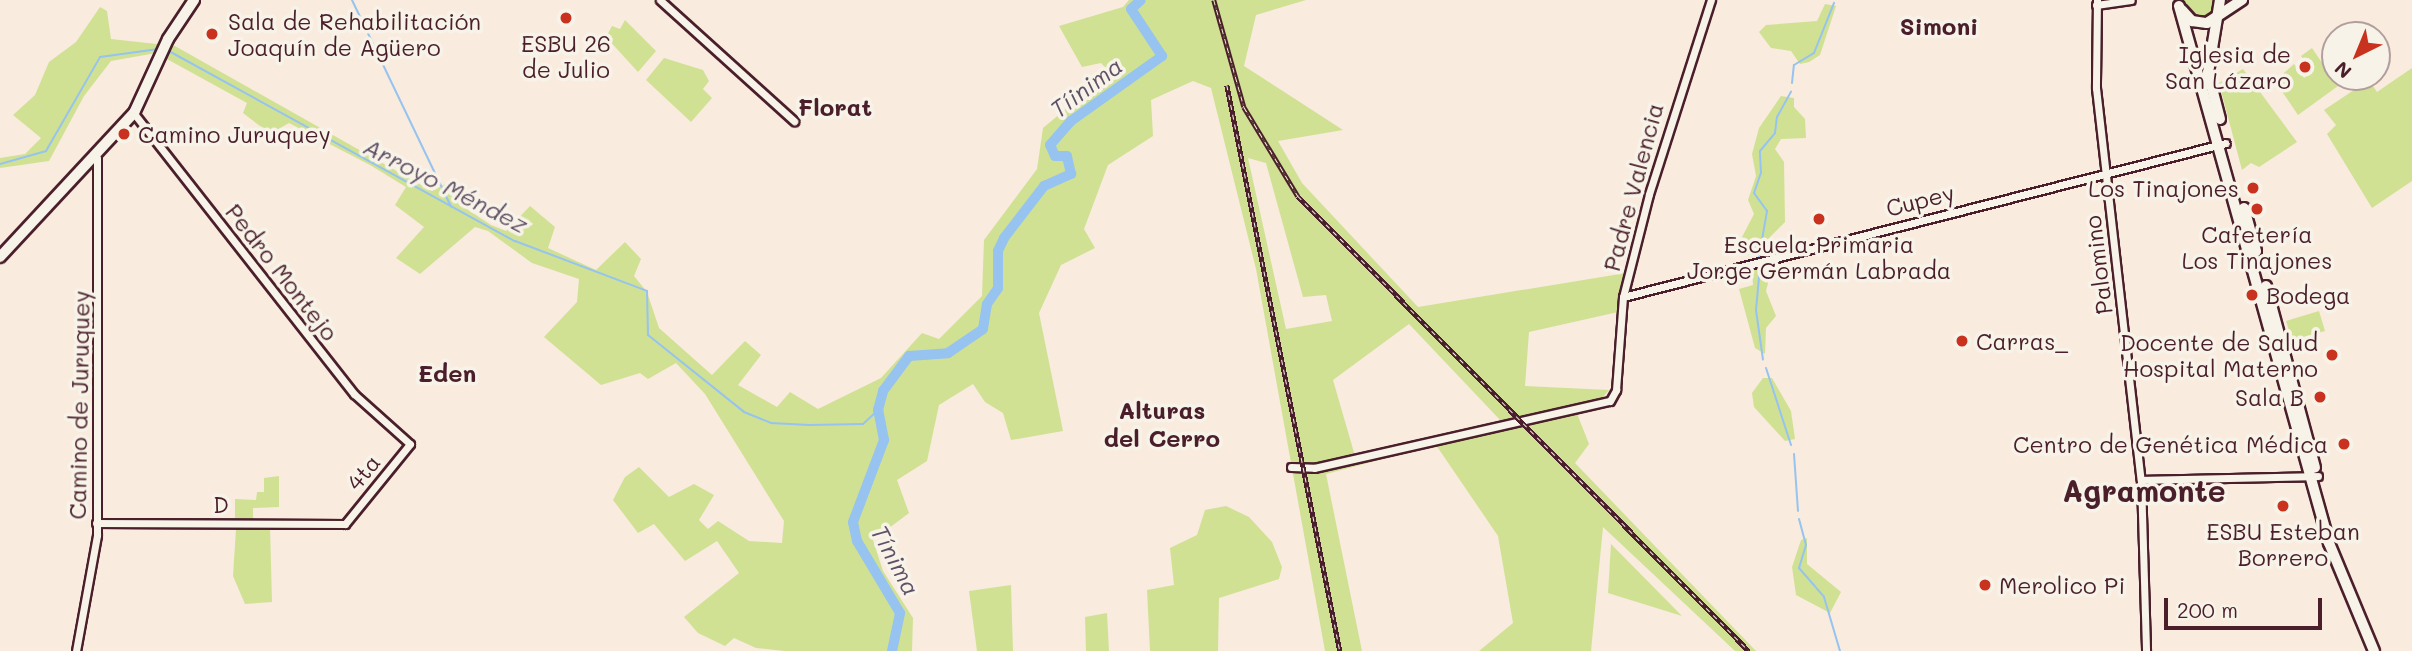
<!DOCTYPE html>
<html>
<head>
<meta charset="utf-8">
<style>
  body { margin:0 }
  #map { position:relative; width:2412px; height:651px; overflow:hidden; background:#f9ebdd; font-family:Mali,sans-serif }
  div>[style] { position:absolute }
  .green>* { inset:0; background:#d0e194 }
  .stream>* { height:2px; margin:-1px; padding:0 1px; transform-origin:1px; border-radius:1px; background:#96c3f0 }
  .river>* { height:10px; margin:-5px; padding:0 5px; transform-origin:5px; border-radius:5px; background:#96c3f0 }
  .roads { filter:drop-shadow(2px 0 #4a1f2b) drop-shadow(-2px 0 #4a1f2b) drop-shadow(0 2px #4a1f2b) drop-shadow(0 -2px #4a1f2b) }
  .minor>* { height:7px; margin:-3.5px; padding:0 3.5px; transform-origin:3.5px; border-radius:3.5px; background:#f7f3e8 }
  .major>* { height:10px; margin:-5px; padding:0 5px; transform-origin:5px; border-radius:5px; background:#f7f3e8 }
  .rail>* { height:4.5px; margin-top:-2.25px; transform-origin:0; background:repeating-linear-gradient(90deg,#f7f3e8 0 5px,#4a1f2b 0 10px); box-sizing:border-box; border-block:2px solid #4a1f2b }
  .dots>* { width:19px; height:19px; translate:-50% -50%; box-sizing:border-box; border:4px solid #f7f3e8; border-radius:50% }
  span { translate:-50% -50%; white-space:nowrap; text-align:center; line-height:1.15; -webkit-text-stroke:7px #f7f3e8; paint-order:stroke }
  .poi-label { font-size:23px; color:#4a1f2b }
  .left { translate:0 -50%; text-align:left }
  .right { translate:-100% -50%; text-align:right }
  .street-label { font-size:23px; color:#4a1f2b }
  .neighbourhood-label { font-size:24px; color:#4a1f2b; font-weight:700 }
  .water-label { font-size:24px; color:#615066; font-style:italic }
  .district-label { font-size:30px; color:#4a1f2b; font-weight:700 }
  .north { position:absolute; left:2321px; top:21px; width:70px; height:70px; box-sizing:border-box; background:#f7f3e8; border:2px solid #b29e9c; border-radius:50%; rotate:223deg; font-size:19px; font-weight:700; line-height:28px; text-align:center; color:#4a1f2b }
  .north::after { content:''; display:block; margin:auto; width:24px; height:32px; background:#c8321e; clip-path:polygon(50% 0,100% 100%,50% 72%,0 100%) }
  .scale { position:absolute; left:2164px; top:598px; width:158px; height:32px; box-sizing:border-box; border:4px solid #4a1f2b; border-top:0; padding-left:9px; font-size:21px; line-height:24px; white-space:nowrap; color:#4a1f2b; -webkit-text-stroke:5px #f7f3e8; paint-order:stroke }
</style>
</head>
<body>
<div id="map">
  <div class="green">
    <div style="clip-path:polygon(evenodd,1129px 0,1306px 0,1256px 15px,1244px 66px,1343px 130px,1278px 141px,1302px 183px,1418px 307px,1626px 273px,1618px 312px,1529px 332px,1525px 386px,1609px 390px,1602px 398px,1574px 406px,1589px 444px,1575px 463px,1756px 651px,1735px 651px,1603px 527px,1591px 651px,1479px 651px,1513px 623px,1498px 536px,1436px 445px,1326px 474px,1362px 651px,1325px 651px,1256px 269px,1211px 88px,1193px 81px,1151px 100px,1153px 136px,1108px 165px,1084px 229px,1095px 248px,1061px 265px,1039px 313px,1063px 431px,1011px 440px,1003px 413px,985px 402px,973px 384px,939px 405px,927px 461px,897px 480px,909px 513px,873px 540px,883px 571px,913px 618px,912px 651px,785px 651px,756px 648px,734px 638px,725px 646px,698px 633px,684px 617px,739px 573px,717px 541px,685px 561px,654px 524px,638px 533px,613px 500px,625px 477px,639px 467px,669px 497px,694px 484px,714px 495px,699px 520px,708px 529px,718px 521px,749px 541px,782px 543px,784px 521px,705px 394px,676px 363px,648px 379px,640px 373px,601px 385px,544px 337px,577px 302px,579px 279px,532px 263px,488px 231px,475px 227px,420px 274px,396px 258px,424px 227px,395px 205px,406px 187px,370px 165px,289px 123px,273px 132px,260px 126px,243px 113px,247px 103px,156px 53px,111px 61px,84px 96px,49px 161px,0 168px,0 158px,25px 154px,41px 138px,13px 115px,35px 95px,49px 62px,76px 42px,100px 7px,107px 11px,111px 39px,175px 46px,432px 191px,449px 182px,459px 204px,491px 225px,506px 231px,530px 206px,555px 227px,548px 248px,596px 270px,625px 242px,641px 259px,634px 276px,647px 292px,659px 328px,712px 375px,745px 341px,761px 355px,738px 385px,777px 407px,790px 392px,818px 409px,881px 378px,922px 333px,939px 339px,982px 296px,984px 240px,1037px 169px,1043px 128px,1110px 72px,1101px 63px,1082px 67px,1059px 26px,1123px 7px,1129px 0,1248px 158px,1266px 163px,1303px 297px,1326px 295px,1332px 321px,1286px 329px,1248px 158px,1129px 0,1409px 324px,1502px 422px,1355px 456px,1333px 380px,1409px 324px)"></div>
    <div style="clip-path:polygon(2181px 0,2216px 0,2215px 12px,2201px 20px,2188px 14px)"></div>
    <div style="clip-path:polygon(1825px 4px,1836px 6px,1820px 55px,1809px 62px,1800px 64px,1791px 51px,1771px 48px,1759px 32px,1766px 25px,1817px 21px)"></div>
    <div style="clip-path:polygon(625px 20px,656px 51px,638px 72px,606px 37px,612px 26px,620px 29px)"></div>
    <div style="clip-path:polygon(2312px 48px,2338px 86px,2298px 115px,2275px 81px,2294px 64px,2304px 78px,2312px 72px,2301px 56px)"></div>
    <div style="clip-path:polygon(664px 58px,703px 70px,709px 81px,703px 89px,712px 98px,691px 122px,646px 80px)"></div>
    <div style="clip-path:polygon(2412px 68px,2412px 181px,2372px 208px,2327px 134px,2336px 125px,2324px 110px,2369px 80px,2377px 92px)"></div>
    <div style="clip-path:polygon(2243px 69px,2297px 142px,2259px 167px,2251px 163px,2242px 170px,2219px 83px)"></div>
    <div style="clip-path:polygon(1781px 96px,1794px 98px,1794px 107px,1805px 119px,1806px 138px,1781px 139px,1775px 149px,1784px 162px,1785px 222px,1770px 237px,1770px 250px,1747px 255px,1741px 239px,1754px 214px,1748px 200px,1756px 176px,1752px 154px,1759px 128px)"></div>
    <div style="clip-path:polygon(1773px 264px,1766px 291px,1776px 316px,1766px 328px,1765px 354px,1755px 348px,1739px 289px,1753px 285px,1752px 270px)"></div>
    <div style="clip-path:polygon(2319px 311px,2325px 331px,2292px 340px,2286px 321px)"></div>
    <div style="clip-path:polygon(1763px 378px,1772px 378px,1791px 411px,1795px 439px,1785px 441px,1754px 407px,1752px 393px)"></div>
    <div style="clip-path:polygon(279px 476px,279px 507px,253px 508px,253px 519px,235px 518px,235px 499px,256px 500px,257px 492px,264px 492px,264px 478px)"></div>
    <div style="clip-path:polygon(1226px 506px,1249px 517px,1272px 542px,1282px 567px,1279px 579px,1219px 598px,1218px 651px,1150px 651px,1147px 590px,1174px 585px,1170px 548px,1197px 535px,1205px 510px)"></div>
    <div style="clip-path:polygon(270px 527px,272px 602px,245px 604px,233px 576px,236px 529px)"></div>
    <div style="clip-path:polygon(1807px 538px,1807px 564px,1841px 592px,1830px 613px,1796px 595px,1792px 567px,1801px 540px)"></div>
    <div style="clip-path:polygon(1611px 544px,1682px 616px,1608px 593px)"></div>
    <div style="clip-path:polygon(1011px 585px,1013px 651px,977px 651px,969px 591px)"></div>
    <div style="clip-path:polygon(1107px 613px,1109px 651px,1086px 651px,1085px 617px)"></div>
  </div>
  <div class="stream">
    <div style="left:352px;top:0;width:229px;rotate:64.4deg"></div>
    <div style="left:167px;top:50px;width:397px;rotate:28.8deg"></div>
    <div style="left:515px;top:241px;width:141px;rotate:20.7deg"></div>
    <div style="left:647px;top:291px;width:44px;rotate:88.7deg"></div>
    <div style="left:648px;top:335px;width:123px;rotate:38.7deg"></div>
    <div style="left:744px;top:412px;width:29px;rotate:22deg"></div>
    <div style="left:771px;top:423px;width:38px;rotate:3deg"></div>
    <div style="left:809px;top:425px;width:54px;rotate:-1.1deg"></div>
    <div style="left:863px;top:424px;width:21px;rotate:-43deg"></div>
    <div style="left:1792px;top:83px;width:18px;rotate:-84deg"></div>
    <div style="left:1794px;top:65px;width:23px;rotate:-31deg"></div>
    <div style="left:1814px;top:53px;width:54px;rotate:-68.2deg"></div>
    <div style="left:2100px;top:90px;width:29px;rotate:84deg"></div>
    <div style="left:0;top:164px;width:48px;rotate:-15.8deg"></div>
    <div style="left:46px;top:151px;width:108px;rotate:-60.1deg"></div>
    <div style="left:100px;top:57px;width:59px;rotate:-7.9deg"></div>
    <div style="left:1759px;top:257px;width:47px;rotate:-80.1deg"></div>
    <div style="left:1767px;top:211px;width:22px;rotate:-126deg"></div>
    <div style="left:1754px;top:193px;width:21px;rotate:-71deg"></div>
    <div style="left:1761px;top:173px;width:22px;rotate:-93deg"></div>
    <div style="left:1760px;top:151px;width:23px;rotate:-50deg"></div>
    <div style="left:1775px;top:133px;width:16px;rotate:-83deg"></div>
    <div style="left:1777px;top:117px;width:29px;rotate:-61deg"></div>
    <div style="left:1760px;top:266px;width:44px;rotate:95.2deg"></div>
    <div style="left:1756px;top:310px;width:50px;rotate:82deg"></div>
    <div style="left:1766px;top:368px;width:81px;rotate:72deg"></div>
    <div style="left:1794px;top:454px;width:57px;rotate:86deg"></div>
    <div style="left:1799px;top:519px;width:27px;rotate:75deg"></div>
    <div style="left:1806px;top:545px;width:24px;rotate:107deg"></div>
    <div style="left:1799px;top:568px;width:38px;rotate:49deg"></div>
    <div style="left:1824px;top:597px;width:56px;rotate:73.5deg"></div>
  </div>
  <div class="river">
    <div style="left:892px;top:651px;width:39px;rotate:-78deg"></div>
    <div style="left:900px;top:613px;width:84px;rotate:-120.8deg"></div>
    <div style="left:857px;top:541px;width:19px;rotate:-102deg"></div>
    <div style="left:853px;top:522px;width:88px;rotate:-69.3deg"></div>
    <div style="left:884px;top:440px;width:31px;rotate:-101deg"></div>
    <div style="left:878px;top:410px;width:20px;rotate:-75deg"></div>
    <div style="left:883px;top:391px;width:44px;rotate:-53.4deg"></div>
    <div style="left:909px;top:356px;width:39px;rotate:-4deg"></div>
    <div style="left:948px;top:353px;width:42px;rotate:-34.4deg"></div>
    <div style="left:983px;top:329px;width:25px;rotate:-81deg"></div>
    <div style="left:987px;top:304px;width:19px;rotate:-55deg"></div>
    <div style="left:998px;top:288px;width:37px;rotate:-90deg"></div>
    <div style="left:998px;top:251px;width:14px;rotate:-65deg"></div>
    <div style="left:1004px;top:238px;width:66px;rotate:-52.4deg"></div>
    <div style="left:1044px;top:186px;width:30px;rotate:-24deg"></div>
    <div style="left:1071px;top:174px;width:18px;rotate:-103deg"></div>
    <div style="left:1067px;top:156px;width:12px;rotate:180deg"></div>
    <div style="left:1055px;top:156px;width:12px;rotate:-114deg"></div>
    <div style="left:1050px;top:145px;width:32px;rotate:-49deg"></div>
    <div style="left:1071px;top:121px;width:112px;rotate:-35.5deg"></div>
    <div style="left:1162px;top:56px;width:56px;rotate:-123.4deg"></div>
    <div style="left:1131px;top:9px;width:13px;rotate:-42deg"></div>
  </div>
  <div class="roads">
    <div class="minor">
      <div style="left:660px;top:0;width:181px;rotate:42.1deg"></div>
      <div style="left:2097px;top:0;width:88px;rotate:90.7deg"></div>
      <div style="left:2096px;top:88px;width:395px;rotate:83.5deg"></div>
      <div style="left:2141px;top:480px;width:171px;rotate:88.3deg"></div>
      <div style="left:2096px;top:5px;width:35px;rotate:-8deg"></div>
      <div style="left:1623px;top:297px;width:622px;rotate:-14.33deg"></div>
      <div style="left:1291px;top:467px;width:23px;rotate:2deg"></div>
      <div style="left:1314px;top:468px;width:303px;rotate:-12.8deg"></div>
      <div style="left:1610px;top:401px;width:13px;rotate:-61deg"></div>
      <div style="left:1616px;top:390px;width:93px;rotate:-85.7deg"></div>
      <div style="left:1623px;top:297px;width:106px;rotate:-75.8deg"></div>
      <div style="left:1649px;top:194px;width:204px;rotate:-72.3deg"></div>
      <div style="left:2141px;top:480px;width:177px;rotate:-1.3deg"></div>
      <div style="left:96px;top:523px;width:249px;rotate:0.2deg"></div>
      <div style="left:345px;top:524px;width:103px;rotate:-50.9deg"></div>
      <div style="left:410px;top:444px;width:75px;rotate:-138.2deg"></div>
      <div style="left:354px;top:394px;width:357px;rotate:-128.1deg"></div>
      <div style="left:76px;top:651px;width:118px;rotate:-79.7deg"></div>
      <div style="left:97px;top:535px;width:377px;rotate:-90deg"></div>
    </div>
    <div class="major">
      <div style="left:2179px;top:6px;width:558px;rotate:74.39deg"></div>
      <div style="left:2329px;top:543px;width:117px;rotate:67.4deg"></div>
      <div style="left:2182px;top:10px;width:15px;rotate:48deg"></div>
      <div style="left:2192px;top:21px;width:15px;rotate:8deg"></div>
      <div style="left:2207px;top:23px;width:42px;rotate:-33.3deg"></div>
      <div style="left:2220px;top:119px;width:48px;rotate:-104.6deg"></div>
      <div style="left:2208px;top:73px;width:74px;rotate:-80.7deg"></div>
      <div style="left:2244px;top:208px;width:45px;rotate:74.4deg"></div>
      <div style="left:0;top:257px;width:197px;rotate:-47.1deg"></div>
      <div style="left:134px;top:113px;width:81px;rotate:-65.3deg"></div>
      <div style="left:168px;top:39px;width:47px;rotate:-56.3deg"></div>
      <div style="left:2266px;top:286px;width:188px;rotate:74.9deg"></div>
    </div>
  </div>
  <div class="rail">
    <div style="left:1214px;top:0;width:111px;rotate:74.3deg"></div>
    <div style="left:1244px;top:107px;width:104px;rotate:58.8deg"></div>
    <div style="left:1298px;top:196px;width:641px;rotate:45.25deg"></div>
    <div style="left:1227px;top:85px;width:577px;rotate:78.71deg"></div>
  </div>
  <div class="dots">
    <div style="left:566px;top:18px;background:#c8321e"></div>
    <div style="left:212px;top:34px;background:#c8321e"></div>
    <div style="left:2305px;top:67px;background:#c8321e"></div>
    <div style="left:124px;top:134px;background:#c8321e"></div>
    <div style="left:2253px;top:188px;background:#c8321e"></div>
    <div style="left:2257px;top:209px;background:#c8321e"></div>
    <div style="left:1819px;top:219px;background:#c8321e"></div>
    <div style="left:2252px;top:295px;background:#c8321e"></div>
    <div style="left:1962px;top:341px;background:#c8321e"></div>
    <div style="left:2332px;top:355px;background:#c8321e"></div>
    <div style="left:2320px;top:397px;background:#c8321e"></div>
    <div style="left:2344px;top:444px;background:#c8321e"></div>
    <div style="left:2283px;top:506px;background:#c8321e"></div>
    <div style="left:1985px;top:585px;background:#c8321e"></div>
  </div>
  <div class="poi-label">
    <span class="left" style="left:228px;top:34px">Sala de Rehabilitación<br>Joaquín de Agüero</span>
    <span style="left:566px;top:56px">ESBU 26<br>de Julio</span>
    <span class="right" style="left:2291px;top:67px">Iglesia de<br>San Lázaro</span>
    <span class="left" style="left:138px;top:134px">Camino Juruquey</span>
    <span class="right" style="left:2239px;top:188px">Los Tinajones</span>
    <span style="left:2257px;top:247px">Cafetería<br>Los Tinajones</span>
    <span style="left:1819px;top:257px">Escuela Primaria<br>Jorge Germán Labrada</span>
    <span class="left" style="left:2266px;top:295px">Bodega</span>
    <span class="left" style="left:1976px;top:341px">Carras_</span>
    <span class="right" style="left:2318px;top:355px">Docente de Salud<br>Hospital Materno</span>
    <span class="right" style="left:2304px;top:397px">Sala B</span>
    <span class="right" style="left:2328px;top:444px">Centro de Genética Médica</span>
    <span style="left:2283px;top:544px">ESBU Esteban<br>Borrero</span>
    <span class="left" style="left:1999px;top:585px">Merolico Pi</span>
  </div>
  <div class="street-label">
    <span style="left:1633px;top:187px;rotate:-75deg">Padre Valencia</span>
    <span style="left:1920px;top:200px;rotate:-14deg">Cupey</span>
    <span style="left:2098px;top:265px;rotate:-97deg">Palomino</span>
    <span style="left:282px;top:272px;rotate:52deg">Pedro Montejo</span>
    <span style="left:79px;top:405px;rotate:-89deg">Camino de Juruquey</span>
    <span style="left:363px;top:472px;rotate:-51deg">4ta</span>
    <span style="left:221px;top:504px">D</span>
  </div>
  <div class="neighbourhood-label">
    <span style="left:1939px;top:26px">Simoni</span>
    <span style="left:835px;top:107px">Florat</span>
    <span style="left:447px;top:373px">Eden</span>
    <span style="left:1162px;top:424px">Alturas<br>del Cerro</span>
  </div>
  <div class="water-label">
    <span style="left:1086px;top:87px;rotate:-37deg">Tíinima</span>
    <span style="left:446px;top:185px;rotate:27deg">Arroyo Méndez</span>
    <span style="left:896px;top:560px;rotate:62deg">Tínima</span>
  </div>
  <div class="district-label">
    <span style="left:2144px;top:490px">Agramonte</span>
  </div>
  <div class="north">N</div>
  <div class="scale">200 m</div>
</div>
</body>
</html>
